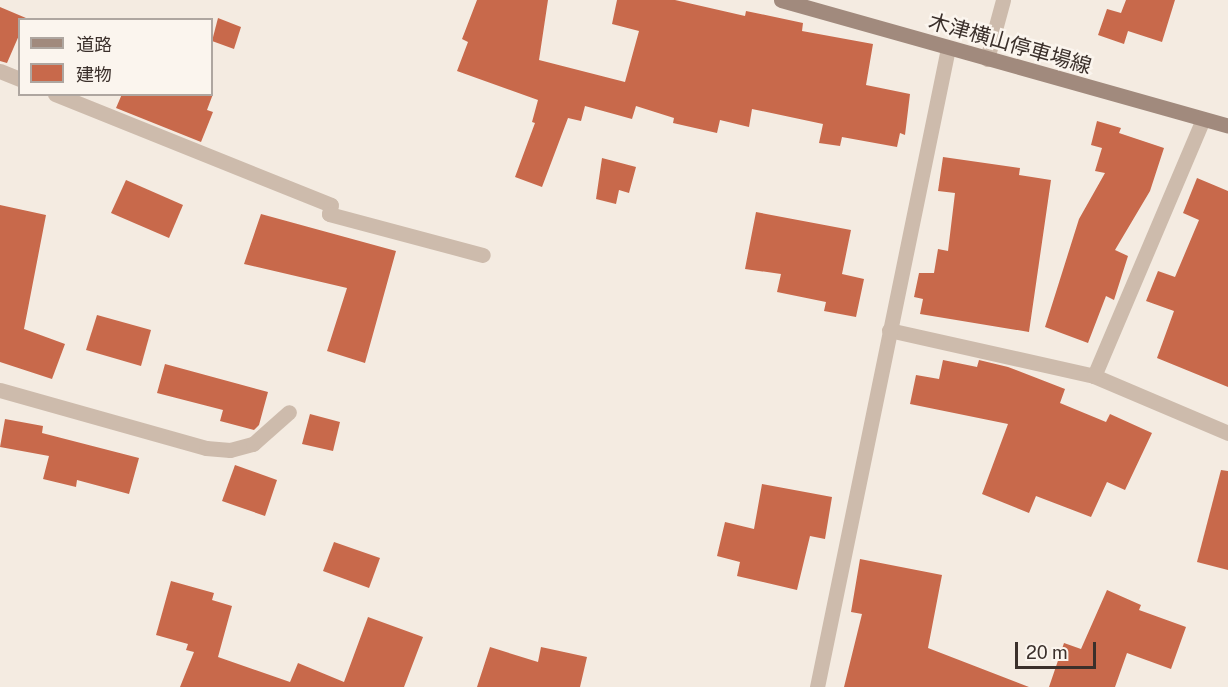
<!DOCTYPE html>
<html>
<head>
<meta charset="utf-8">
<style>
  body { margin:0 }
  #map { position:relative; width:1228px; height:687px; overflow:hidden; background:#f4ebe1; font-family:"Public Sans","Noto Sans JP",sans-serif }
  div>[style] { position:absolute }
  .building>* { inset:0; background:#c8694b }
  .minor>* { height:15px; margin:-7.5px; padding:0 7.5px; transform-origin:7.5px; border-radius:7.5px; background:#cdbbac }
  .secondary>* { height:15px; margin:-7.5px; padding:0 7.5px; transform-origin:7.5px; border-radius:7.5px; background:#a18a7d }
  span { translate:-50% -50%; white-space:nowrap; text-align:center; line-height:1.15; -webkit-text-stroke:5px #fbf5ee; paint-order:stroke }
  .street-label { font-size:21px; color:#3b302b }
  .legend { position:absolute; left:18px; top:18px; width:195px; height:78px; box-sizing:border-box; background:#fbf5ee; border:2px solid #aea6a0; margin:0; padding:8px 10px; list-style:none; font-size:18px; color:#3b302b }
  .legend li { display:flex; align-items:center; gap:12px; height:30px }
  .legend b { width:30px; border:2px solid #aea6a0 }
  .scale { position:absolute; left:1015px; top:642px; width:81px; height:27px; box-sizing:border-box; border:3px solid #3b302b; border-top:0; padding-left:8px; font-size:18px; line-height:21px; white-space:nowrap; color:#3b302b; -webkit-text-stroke:4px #fbf5ee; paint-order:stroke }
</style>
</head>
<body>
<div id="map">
  <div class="building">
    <div style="clip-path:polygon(477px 0,548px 0,539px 60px,625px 82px,639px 31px,612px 24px,617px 0,675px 0,745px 16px,746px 11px,803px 23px,802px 31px,873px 44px,866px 85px,910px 94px,905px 135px,900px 133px,897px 147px,842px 137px,840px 146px,819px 143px,823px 124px,752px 109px,749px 127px,720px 120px,717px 133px,673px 123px,674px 118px,636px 106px,632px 119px,585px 106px,581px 121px,568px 118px,542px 187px,515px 177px,535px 123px,532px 122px,538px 100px,457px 71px,468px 42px,462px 39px)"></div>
    <div style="clip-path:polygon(1126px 0,1175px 0,1162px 42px,1128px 31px,1124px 44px,1098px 35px,1107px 9px,1121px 13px)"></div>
    <div style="clip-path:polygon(0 7px,26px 18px,20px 20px,20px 33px,7px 63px,0 61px)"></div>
    <div style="clip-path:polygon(218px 18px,241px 27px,234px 49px,212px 41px)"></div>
    <div style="clip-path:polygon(122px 94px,213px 94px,207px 110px,213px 112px,201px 142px,116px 108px)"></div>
    <div style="clip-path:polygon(1097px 121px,1121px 128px,1119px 133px,1164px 148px,1150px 191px,1115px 250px,1128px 256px,1114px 300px,1106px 296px,1088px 343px,1045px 327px,1079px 219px,1105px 173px,1095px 171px,1102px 148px,1091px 145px)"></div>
    <div style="clip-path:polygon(943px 157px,1020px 168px,1019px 175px,1051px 180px,1029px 332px,920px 314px,923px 299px,914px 297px,919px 273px,934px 273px,938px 249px,948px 251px,955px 193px,938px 191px)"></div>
    <div style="clip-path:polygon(602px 158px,636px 167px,629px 193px,619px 190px,616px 204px,596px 199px)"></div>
    <div style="clip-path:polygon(1197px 178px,1228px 191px,1228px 387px,1157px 358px,1174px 311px,1146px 301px,1158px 271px,1175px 277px,1199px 220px,1183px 213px)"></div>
    <div style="clip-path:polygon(126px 180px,183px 205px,169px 238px,111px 213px)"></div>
    <div style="clip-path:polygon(0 205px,46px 215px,24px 329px,65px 344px,52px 379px,0 362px)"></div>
    <div style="clip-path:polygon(756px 212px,851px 230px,842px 274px,864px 279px,856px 317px,824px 311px,826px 302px,777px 292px,781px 274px,745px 269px)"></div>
    <div style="clip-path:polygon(261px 214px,396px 251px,365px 363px,327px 351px,347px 288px,244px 264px)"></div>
    <div style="clip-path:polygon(97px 315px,151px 330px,141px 366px,86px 350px)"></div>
    <div style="clip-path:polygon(943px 360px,977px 367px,979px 360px,1008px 367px,1065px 389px,1060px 403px,1106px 422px,1110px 414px,1152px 433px,1125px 490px,1107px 482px,1091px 517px,1036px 496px,1029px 513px,982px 494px,1008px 424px,910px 404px,916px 375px,939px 379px)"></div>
    <div style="clip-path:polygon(165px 364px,268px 392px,259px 425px,254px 430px,220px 421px,223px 410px,157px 393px)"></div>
    <div style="clip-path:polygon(310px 414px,340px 422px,333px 451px,302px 444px)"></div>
    <div style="clip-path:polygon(5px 419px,43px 426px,42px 433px,139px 458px,129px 494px,77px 480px,76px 487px,43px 479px,49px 456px,0 447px)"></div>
    <div style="clip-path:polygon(235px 465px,277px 480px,265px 516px,222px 501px)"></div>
    <div style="clip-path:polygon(1221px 470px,1228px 471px,1228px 570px,1197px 562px)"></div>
    <div style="clip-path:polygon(762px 484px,832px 497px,825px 539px,810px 536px,797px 590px,737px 576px,740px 562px,717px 556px,725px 522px,754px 529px)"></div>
    <div style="clip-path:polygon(334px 542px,380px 558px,369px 588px,323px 571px)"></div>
    <div style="clip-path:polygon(860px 559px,942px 575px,928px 648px,1029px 687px,844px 687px,862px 614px,851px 612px)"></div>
    <div style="clip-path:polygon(171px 581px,214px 593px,212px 600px,232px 606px,218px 657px,290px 682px,298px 663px,344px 682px,368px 617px,423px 637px,404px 687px,180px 687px,194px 652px,186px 650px,188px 644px,156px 635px)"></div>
    <div style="clip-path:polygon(1107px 590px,1141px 605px,1139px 610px,1186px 627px,1171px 669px,1127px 653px,1115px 687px,1049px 687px,1064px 643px,1081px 649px)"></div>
    <div style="clip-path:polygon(490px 647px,538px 662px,541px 647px,587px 657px,580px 687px,477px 687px)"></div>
  </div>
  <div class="minor">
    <div style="left:987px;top:59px;width:61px;rotate:-74.8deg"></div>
    <div style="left:0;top:71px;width:22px;rotate:22deg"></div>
    <div style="left:55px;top:94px;width:297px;rotate:21.9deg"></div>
    <div style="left:331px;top:205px;width:9px;rotate:103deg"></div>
    <div style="left:329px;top:214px;width:159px;rotate:14.9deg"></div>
    <div style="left:889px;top:330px;width:210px;rotate:12.6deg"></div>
    <div style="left:1094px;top:376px;width:146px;rotate:23deg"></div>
    <div style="left:1094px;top:376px;width:279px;rotate:-67deg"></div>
    <div style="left:0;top:390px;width:214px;rotate:15.7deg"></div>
    <div style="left:206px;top:448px;width:24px;rotate:5deg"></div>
    <div style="left:230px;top:450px;width:24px;rotate:-15deg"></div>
    <div style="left:253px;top:444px;width:48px;rotate:-41.6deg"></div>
    <div style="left:817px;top:687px;width:652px;rotate:-78.41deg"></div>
  </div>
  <div class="secondary">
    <div style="left:781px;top:0;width:464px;rotate:15.7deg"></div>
  </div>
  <div class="street-label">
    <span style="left:1010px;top:44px;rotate:16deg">木津横山停車場線</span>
  </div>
  <ul class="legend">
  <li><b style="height:8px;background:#a18a7d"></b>道路</li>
  <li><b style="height:16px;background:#c8694b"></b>建物</li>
  </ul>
  <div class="scale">20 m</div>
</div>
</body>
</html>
